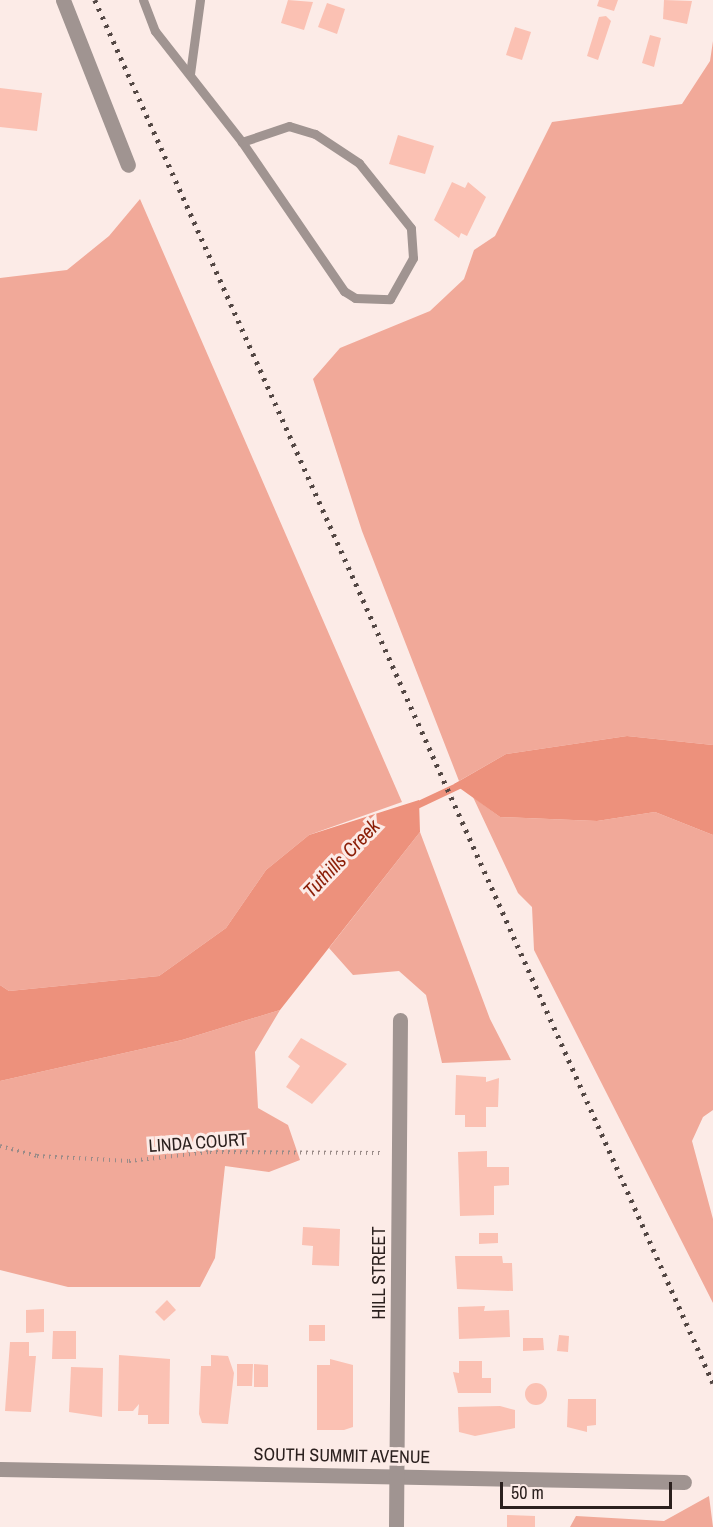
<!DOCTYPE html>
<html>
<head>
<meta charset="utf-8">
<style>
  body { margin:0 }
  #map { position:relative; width:713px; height:1527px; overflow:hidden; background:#fcebe7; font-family:"Archivo Narrow",sans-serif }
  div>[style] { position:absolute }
  .green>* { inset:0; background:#f1a999 }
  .water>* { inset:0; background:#ed917c }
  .stream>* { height:7px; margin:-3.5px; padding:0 3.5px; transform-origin:3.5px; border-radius:3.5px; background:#ed917c }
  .building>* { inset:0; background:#fbc1b3 }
  .round { border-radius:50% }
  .path>* { height:4px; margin-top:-2px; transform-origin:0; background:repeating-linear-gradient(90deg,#9a8b88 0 1.5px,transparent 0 6px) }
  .service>* { height:9px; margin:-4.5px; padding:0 4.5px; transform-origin:4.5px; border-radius:4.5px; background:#a09491 }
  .minor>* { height:15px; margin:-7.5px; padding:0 7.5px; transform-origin:7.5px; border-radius:7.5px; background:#a09491 }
  .rail>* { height:4.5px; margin-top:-2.25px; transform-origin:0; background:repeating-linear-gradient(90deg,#534744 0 3px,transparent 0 9px) }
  span { translate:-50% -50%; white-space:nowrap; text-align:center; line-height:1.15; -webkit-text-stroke:6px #fcebe7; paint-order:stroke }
  .street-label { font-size:18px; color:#2b201e }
  .water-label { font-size:20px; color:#8b1e07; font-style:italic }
  .scale { position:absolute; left:500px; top:1482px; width:172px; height:27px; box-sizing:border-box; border:3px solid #2b201e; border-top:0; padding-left:8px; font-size:18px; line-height:21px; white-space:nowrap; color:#2b201e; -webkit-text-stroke:4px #fcebe7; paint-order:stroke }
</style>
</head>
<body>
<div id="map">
  <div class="green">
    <div style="clip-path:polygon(713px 41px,713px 745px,627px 736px,506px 754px,459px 781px,362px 531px,313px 379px,340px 348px,430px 311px,464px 279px,474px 250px,495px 236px,552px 122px,682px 104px,710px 61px)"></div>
    <div style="clip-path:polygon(140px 199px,402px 802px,309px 835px,266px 870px,226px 928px,159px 976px,9px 991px,0 985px,0 278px,67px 270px,109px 236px)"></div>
    <div style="clip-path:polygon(473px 797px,500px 817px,597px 821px,655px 812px,713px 835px,713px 1110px,703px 1117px,692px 1141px,713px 1219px,713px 1303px,534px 950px,532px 907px,518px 893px)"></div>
    <div style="clip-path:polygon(420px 832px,490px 1019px,511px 1060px,442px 1063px,426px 995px,399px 971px,353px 975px,329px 948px)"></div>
    <div style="clip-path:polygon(280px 1010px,255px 1052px,258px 1108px,288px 1125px,300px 1160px,269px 1172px,225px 1166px,215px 1258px,200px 1287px,68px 1287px,0 1270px,0 1081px,182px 1040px)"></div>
    <div style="clip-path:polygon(709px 1496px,713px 1527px,570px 1527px,576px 1516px,664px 1521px)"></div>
  </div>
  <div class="water">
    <div style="clip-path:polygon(627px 736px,713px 745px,713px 835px,655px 812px,597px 821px,500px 817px,454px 784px,506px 754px)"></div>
    <div style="clip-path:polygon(419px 800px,420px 832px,280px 1010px,182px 1040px,0 1081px,0 985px,9px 991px,159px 976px,226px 928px,266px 870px,309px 835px)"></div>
  </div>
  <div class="stream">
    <div style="left:412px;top:807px;width:56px;rotate:-25.2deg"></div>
  </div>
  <div class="building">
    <div style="clip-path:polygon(288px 0,313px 2px,304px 30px,281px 23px)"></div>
    <div style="clip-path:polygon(599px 0,618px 0,614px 11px,597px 6px)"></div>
    <div style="clip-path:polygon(664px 0,692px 1px,687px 24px,663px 19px)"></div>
    <div style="clip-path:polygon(327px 3px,345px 9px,337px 34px,318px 27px)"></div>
    <div style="clip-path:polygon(606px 16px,611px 21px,598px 60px,587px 56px,599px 17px)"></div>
    <div style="clip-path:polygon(515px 27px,531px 32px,522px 60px,506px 55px)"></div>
    <div style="clip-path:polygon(650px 35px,661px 38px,654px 67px,642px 63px)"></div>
    <div style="clip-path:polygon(0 88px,42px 93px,37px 131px,0 127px)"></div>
    <div style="clip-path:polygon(398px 135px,434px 146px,425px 174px,389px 164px)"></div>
    <div style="clip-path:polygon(452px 182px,465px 188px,468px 182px,486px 197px,467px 236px,461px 233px,459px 238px,434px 220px)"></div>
    <div style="clip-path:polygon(301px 1038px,347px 1064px,312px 1104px,286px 1087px,300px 1066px,288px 1057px)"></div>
    <div style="clip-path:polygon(456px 1075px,486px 1077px,486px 1082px,499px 1078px,498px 1107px,486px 1107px,486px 1127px,465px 1127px,465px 1115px,455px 1115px)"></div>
    <div style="clip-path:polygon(487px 1151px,487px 1167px,509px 1167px,509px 1185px,494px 1186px,494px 1215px,460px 1216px,458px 1152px)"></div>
    <div style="clip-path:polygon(303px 1227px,340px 1229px,339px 1266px,312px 1265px,313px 1246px,302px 1245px)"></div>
    <div style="clip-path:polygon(479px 1233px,498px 1233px,498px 1243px,479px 1244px)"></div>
    <div style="clip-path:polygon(455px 1256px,502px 1256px,503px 1263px,512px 1263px,513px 1291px,457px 1289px)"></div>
    <div style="clip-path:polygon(167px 1300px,176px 1310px,164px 1321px,155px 1312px)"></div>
    <div style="clip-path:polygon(485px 1306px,484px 1311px,509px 1310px,510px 1337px,459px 1339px,458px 1307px)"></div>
    <div style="clip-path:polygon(44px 1309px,44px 1332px,26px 1333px,26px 1310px)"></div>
    <div style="clip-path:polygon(309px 1325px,325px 1325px,325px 1341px,309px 1341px)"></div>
    <div style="clip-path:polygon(53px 1331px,76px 1331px,76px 1359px,52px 1359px)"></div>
    <div style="clip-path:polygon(559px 1335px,569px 1336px,568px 1352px,557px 1351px)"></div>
    <div style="clip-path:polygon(523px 1338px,543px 1338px,544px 1350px,523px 1351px)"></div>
    <div style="clip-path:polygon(10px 1342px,29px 1342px,29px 1356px,36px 1356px,31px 1412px,5px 1411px)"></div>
    <div style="clip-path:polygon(119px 1355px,170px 1359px,169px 1424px,148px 1424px,148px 1415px,138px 1415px,139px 1404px,133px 1411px,118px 1411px)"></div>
    <div style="clip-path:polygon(211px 1355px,228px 1356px,234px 1373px,228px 1424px,202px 1423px,199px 1414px,201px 1366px,211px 1366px)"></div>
    <div style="clip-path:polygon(330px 1359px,353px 1365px,353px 1427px,344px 1430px,317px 1430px,317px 1365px,330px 1365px)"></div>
    <div style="clip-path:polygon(459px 1361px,482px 1361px,482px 1378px,491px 1378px,491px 1393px,458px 1393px,453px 1372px,459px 1373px)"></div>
    <div style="clip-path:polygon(237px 1364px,253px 1364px,252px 1386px,237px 1386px)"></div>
    <div style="clip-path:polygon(254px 1364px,268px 1365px,268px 1387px,254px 1387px)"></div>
    <div style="clip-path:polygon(71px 1367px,103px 1368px,102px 1417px,69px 1412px)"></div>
    <div class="round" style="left:525px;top:1383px;width:22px;height:22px"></div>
    <div style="clip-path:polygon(568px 1399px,596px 1399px,596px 1425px,587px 1426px,587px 1432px,567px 1427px)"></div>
    <div style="clip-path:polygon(500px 1406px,515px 1410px,515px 1428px,475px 1436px,459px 1432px,458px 1407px)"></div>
    <div style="clip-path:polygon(507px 1515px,535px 1516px,535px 1527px,507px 1527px)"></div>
  </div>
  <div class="path">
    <div style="left:0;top:1146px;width:38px;rotate:15deg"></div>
    <div style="left:37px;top:1156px;width:92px;rotate:3.1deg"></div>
    <div style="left:129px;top:1161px;width:81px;rotate:-6.3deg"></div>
    <div style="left:210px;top:1152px;width:171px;rotate:0.3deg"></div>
  </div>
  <div class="service">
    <div style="left:143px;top:0;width:33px;rotate:69deg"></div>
    <div style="left:155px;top:31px;width:141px;rotate:51.9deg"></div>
    <div style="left:242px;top:142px;width:181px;rotate:55.6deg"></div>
    <div style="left:344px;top:291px;width:13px;rotate:32deg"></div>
    <div style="left:355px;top:298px;width:35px;rotate:2deg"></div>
    <div style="left:390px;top:299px;width:47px;rotate:-60.7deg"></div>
    <div style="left:413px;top:258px;width:30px;rotate:-94deg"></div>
    <div style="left:411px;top:228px;width:83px;rotate:-128.7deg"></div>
    <div style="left:359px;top:163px;width:53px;rotate:-146.6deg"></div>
    <div style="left:315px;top:134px;width:27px;rotate:-163deg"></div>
    <div style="left:289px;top:126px;width:50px;rotate:161.2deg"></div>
    <div style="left:190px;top:74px;width:75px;rotate:-82.3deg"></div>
  </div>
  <div class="minor">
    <div style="left:63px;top:0;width:177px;rotate:68.5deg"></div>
    <div style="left:0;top:1469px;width:684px;rotate:1.09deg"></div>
    <div style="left:396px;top:1527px;width:507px;rotate:-89.55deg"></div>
  </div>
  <div class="rail">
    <div style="left:95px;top:0;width:1515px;rotate:65.92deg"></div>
  </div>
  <div class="street-label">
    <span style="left:198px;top:1143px;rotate:-4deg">LINDA COURT</span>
    <span style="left:379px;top:1273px;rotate:-90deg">HILL STREET</span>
    <span style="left:342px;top:1456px;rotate:1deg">SOUTH SUMMIT AVENUE</span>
  </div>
  <div class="water-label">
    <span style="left:341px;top:858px;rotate:-46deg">Tuthills Creek</span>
  </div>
  <div class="scale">50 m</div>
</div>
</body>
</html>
